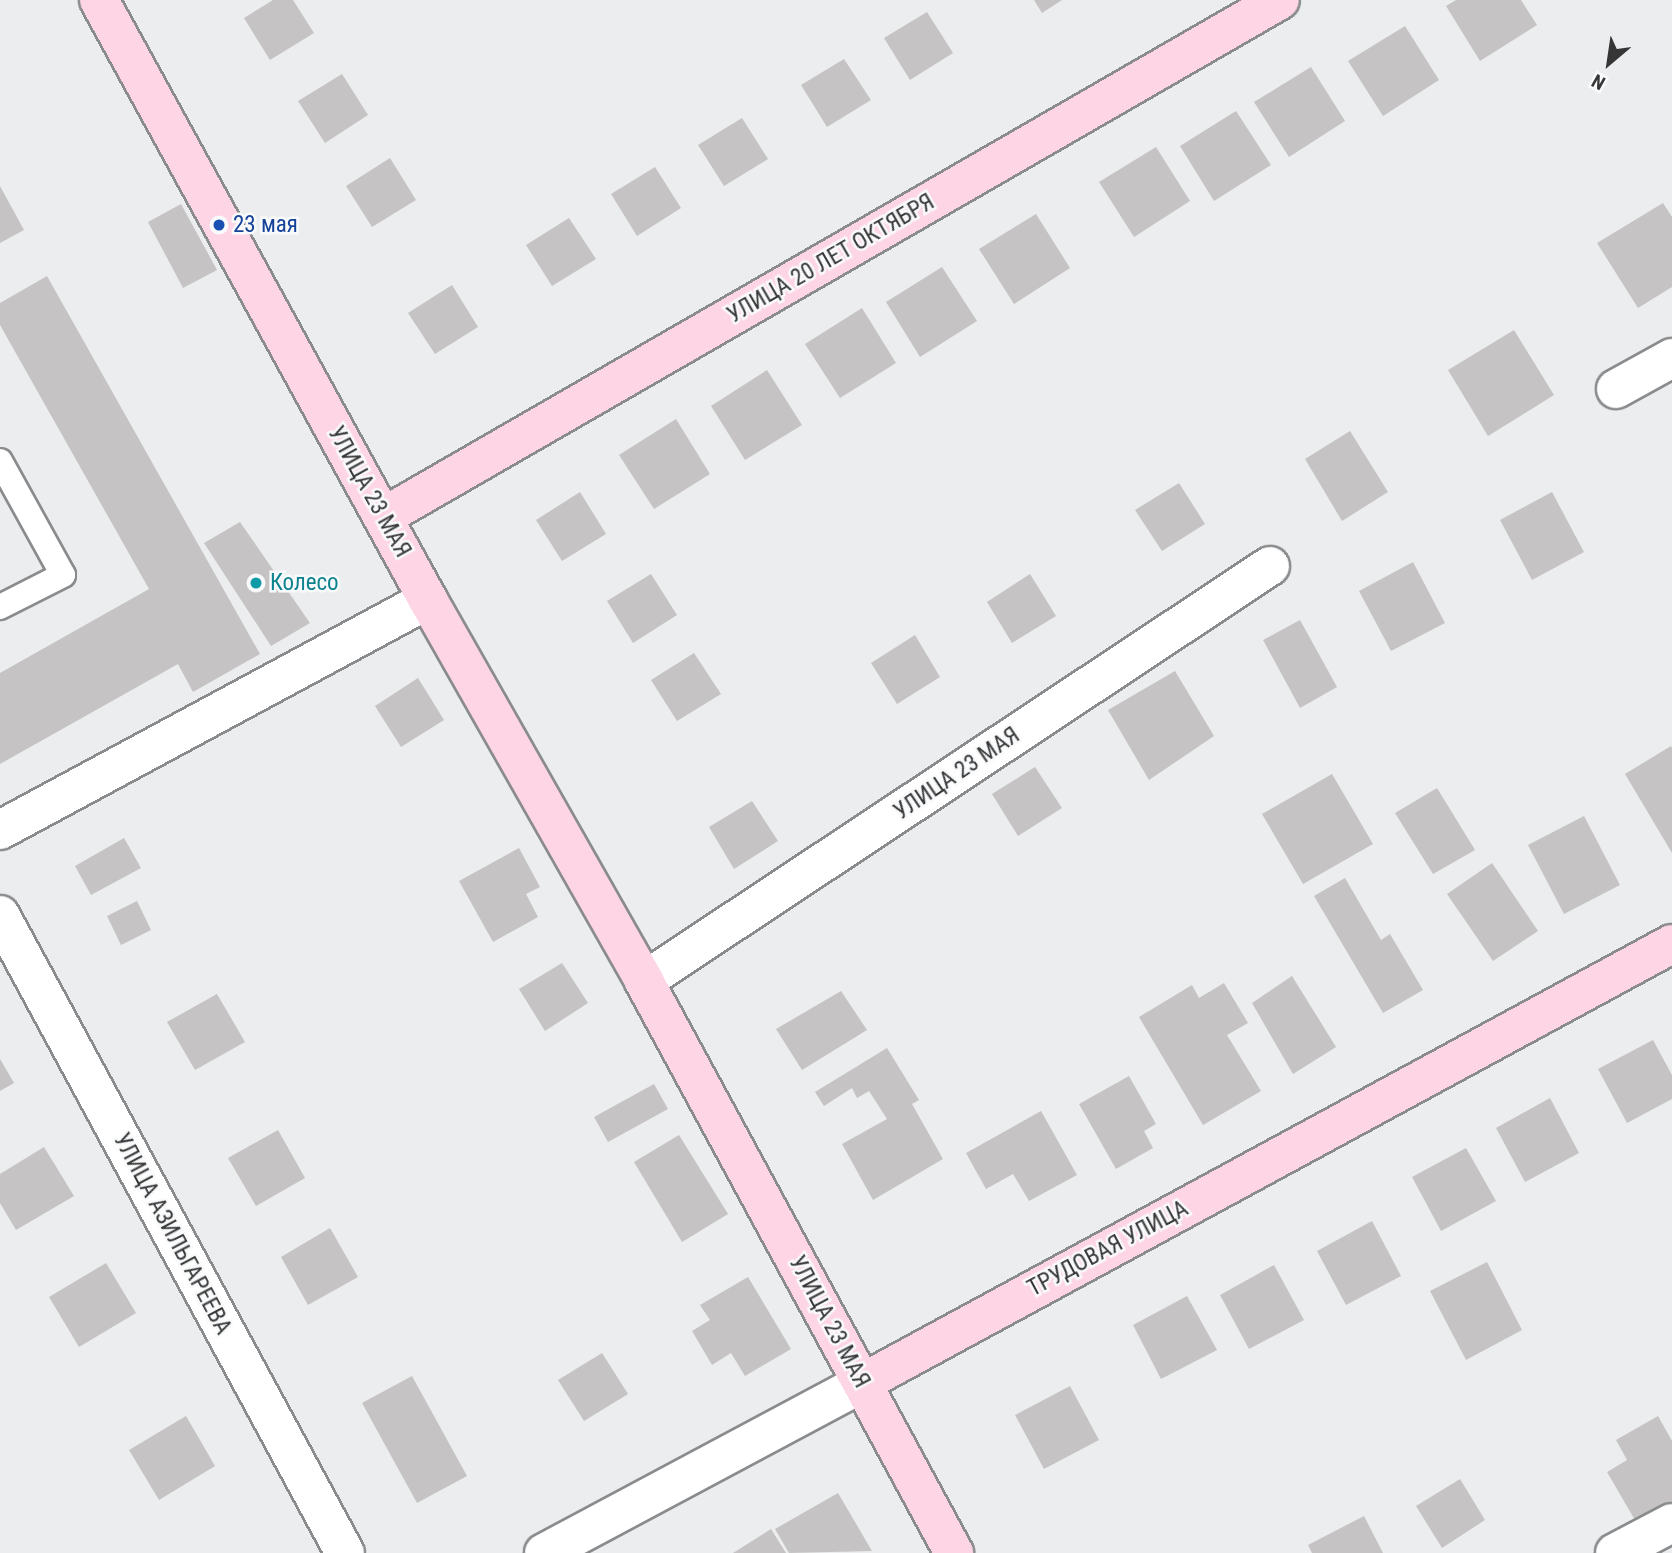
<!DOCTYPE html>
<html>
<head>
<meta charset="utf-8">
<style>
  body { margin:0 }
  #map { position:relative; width:1672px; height:1553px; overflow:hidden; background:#ecedee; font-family:"Roboto Condensed",sans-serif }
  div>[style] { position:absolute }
  .building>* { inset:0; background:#c5c3c3 }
  .roads { filter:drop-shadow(2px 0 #8a8b8d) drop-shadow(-2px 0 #8a8b8d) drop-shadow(0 2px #8a8b8d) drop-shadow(0 -2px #8a8b8d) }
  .service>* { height:24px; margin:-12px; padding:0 12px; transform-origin:12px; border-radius:12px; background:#fff }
  .minor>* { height:38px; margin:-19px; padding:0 19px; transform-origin:19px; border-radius:19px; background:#fff }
  .secondary>* { height:38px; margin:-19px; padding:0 19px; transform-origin:19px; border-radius:19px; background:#fed5e5 }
  .dots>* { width:19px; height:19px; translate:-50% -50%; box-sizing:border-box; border:4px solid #f9fafb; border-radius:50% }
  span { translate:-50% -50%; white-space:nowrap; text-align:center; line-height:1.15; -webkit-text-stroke:5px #f9fafb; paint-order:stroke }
  .transit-label { font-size:23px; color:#164399 }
  .left { translate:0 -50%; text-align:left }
  .street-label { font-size:23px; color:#363637 }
  .culture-label { font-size:23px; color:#0d838f }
  .north { position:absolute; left:1574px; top:28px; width:70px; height:70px; -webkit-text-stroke:5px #f9fafb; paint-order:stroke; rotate:209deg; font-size:19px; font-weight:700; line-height:28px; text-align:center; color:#363637 }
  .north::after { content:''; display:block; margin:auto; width:24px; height:32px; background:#363637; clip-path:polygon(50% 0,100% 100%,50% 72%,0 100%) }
</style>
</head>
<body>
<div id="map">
  <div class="building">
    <div style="clip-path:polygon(273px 0,293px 0,314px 33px,270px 60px,244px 18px)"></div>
    <div style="clip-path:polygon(1034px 0,1062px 0,1042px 13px)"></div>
    <div style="clip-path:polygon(1456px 0,1521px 0,1537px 25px,1480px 61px,1446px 6px)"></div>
    <div style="clip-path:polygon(927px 12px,953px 53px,910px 80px,884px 38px)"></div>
    <div style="clip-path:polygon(1405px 26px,1439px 80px,1383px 116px,1348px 61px)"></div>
    <div style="clip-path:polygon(844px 59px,871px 100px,827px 127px,801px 85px)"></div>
    <div style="clip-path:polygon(1311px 67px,1345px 121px,1289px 157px,1254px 102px)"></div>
    <div style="clip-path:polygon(342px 74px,368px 115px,325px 143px,298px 101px)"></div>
    <div style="clip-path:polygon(1236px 111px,1271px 165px,1214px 201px,1180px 146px)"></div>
    <div style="clip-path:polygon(742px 118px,768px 159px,724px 186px,698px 145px)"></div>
    <div style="clip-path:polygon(1156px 147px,1190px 201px,1134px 237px,1099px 182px)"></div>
    <div style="clip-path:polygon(390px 158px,416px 200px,372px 227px,346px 186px)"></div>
    <div style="clip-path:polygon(655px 167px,681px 208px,637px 236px,611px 194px)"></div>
    <div style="clip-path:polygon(0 186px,24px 230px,0 243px)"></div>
    <div style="clip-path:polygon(1663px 203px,1672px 217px,1672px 287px,1638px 308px,1597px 243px)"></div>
    <div style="clip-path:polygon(181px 204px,217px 270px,183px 288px,148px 222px)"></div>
    <div style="clip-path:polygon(1036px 214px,1070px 268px,1014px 304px,979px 249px)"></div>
    <div style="clip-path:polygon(569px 218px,596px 259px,552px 286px,526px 245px)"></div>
    <div style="clip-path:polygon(942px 267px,977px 321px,920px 357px,886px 302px)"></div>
    <div style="clip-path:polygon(47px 276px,260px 654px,193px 692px,178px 664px,0 764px,0 673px,149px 589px,0 325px,0 303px)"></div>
    <div style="clip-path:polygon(452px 285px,478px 327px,435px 354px,408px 313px)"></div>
    <div style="clip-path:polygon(862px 308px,896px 363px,840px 398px,805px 344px)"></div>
    <div style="clip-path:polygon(1514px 330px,1554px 395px,1488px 436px,1448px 370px)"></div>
    <div style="clip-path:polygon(767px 370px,802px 425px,745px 460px,711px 406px)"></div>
    <div style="clip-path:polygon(676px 419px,710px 474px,654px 509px,619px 455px)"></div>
    <div style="clip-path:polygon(1350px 431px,1388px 492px,1342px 521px,1305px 459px)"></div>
    <div style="clip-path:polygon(1179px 483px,1205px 524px,1162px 551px,1135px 510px)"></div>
    <div style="clip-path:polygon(580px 492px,606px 534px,562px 561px,536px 520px)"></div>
    <div style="clip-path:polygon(1552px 492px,1584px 552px,1532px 580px,1500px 520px)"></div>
    <div style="clip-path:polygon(240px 522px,310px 623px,271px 646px,204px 543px)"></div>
    <div style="clip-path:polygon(1413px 562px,1445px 623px,1391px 651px,1359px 591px)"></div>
    <div style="clip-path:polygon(651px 574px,677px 615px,633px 643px,607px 601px)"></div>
    <div style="clip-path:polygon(1030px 574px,1056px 616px,1012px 643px,987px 602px)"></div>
    <div style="clip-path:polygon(1300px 620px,1337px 687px,1300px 708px,1263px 640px)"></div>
    <div style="clip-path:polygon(915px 635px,940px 677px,897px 704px,871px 663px)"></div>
    <div style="clip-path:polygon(694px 653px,721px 694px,677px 721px,651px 680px)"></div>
    <div style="clip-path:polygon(1175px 671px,1214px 736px,1149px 780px,1108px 710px)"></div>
    <div style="clip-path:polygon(418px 678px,444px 720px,401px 747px,375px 706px)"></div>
    <div style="clip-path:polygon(1671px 746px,1672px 748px,1672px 853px,1625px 774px)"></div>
    <div style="clip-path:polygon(1035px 767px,1062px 808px,1018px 836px,992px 794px)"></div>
    <div style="clip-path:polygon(1332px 774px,1373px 844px,1303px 884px,1262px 814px)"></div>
    <div style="clip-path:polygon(1437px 788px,1475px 850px,1433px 874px,1395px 813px)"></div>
    <div style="clip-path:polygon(752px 801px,778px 841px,734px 869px,709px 827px)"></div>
    <div style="clip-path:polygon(1584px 816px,1620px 885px,1564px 914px,1528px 845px)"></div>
    <div style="clip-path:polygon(124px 838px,141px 868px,91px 895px,75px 866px)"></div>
    <div style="clip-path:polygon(519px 848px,540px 887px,526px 894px,538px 917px,493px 942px,459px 881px)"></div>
    <div style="clip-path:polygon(1492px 863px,1538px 931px,1493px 961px,1447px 894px)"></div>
    <div style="clip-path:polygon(1345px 878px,1381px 940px,1390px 934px,1423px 990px,1383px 1013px,1314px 896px)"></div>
    <div style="clip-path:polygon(137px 901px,151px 930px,121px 945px,107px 916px)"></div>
    <div style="clip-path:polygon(562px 963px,588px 1003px,545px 1031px,519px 989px)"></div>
    <div style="clip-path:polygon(1292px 976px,1336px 1047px,1293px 1074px,1252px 1003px)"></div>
    <div style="clip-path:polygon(1224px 983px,1248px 1023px,1227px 1035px,1261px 1091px,1203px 1125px,1139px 1017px,1192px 985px,1199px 998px)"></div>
    <div style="clip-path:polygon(841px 991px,867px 1030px,802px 1070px,776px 1029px)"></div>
    <div style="clip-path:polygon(217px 994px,245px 1042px,195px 1070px,167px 1022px)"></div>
    <div style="clip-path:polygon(1653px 1040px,1672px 1075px,1672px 1099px,1627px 1123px,1598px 1069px)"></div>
    <div style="clip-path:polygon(887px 1048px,919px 1100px,912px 1104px,943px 1159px,873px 1200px,842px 1144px,887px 1119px,869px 1091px,857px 1098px,852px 1088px,824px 1106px,815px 1092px)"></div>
    <div style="clip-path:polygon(0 1059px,14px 1083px,0 1091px)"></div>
    <div style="clip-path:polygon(1129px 1076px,1156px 1124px,1144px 1131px,1153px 1148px,1116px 1169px,1079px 1104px)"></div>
    <div style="clip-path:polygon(654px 1084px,668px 1109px,608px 1142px,594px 1117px)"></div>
    <div style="clip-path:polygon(1550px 1098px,1579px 1153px,1525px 1182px,1496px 1128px)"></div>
    <div style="clip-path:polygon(1041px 1111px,1077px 1175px,1029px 1201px,1013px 1174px,986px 1189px,966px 1153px)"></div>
    <div style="clip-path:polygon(278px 1130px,305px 1178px,256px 1206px,228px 1158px)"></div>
    <div style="clip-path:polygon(679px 1135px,728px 1214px,682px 1242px,634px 1162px)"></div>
    <div style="clip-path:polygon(44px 1147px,74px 1196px,16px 1230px,0 1203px,0 1174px)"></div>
    <div style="clip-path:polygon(1466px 1148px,1496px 1201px,1441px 1231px,1412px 1177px)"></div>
    <div style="clip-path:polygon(1372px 1221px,1401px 1276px,1346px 1305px,1317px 1251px)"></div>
    <div style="clip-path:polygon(330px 1228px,358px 1277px,308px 1305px,281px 1257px)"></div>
    <div style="clip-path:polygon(1487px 1262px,1522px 1330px,1466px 1360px,1430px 1291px)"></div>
    <div style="clip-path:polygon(106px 1263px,136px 1313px,79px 1347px,49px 1297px)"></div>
    <div style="clip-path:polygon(1274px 1265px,1304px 1320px,1249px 1349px,1220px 1295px)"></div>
    <div style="clip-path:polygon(748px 1277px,791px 1349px,745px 1376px,731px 1353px,712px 1365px,692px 1331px,710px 1320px,700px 1305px)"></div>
    <div style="clip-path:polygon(1187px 1296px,1217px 1350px,1161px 1379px,1133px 1325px)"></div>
    <div style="clip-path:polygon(602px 1353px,628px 1394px,584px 1421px,558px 1380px)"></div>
    <div style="clip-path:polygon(412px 1376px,467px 1476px,417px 1503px,362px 1403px)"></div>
    <div style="clip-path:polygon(1070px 1386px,1099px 1440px,1044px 1469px,1015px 1415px)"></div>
    <div style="clip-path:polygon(186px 1416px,215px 1466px,159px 1500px,129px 1450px)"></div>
    <div style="clip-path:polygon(1658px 1416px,1672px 1441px,1672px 1508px,1639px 1527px,1607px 1472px,1627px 1460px,1616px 1440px)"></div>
    <div style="clip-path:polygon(1460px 1479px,1485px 1520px,1442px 1548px,1416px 1506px)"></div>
    <div style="clip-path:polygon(838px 1493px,872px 1551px,789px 1553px,775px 1529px)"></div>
    <div style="clip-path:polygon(1364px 1516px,1383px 1553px,1312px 1553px,1308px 1545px)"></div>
    <div style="clip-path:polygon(771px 1529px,786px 1553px,733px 1553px)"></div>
  </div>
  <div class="roads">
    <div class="service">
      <div style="left:0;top:461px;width:130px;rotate:61.1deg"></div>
      <div style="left:63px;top:575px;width:71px;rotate:153.1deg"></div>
    </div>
    <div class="minor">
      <div style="left:1616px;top:389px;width:64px;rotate:-29deg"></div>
      <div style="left:0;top:830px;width:486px;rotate:-28.3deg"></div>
      <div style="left:0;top:915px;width:725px;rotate:61.6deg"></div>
      <div style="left:644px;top:981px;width:751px;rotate:-33.54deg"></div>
      <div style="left:544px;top:1553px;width:361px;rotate:-28.1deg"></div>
      <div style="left:1615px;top:1553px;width:64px;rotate:-27.8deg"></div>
    </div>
    <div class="secondary">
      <div style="left:99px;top:0;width:684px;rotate:61.26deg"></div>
      <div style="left:428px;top:600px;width:438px;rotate:60.4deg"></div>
      <div style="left:644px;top:981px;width:651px;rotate:61.54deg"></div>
      <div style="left:383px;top:517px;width:1035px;rotate:-29.96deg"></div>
      <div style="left:862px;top:1383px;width:921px;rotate:-28.46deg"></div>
    </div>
  </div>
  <div class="dots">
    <div style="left:219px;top:225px;background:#1a4fb4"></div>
    <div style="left:256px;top:583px;background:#0f9aa8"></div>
  </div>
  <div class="transit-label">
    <span class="left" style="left:233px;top:225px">23 мая</span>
  </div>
  <div class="street-label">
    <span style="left:831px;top:259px;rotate:-30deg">УЛИЦА 20 ЛЕТ ОКТЯБРЯ</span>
    <span style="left:369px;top:492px;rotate:61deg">УЛИЦА 23 МАЯ</span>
    <span style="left:957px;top:774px;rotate:-34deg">УЛИЦА 23 МАЯ</span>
    <span style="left:172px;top:1234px;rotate:62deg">УЛИЦА АЗИЛЬГАРЕЕВА</span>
    <span style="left:1108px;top:1249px;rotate:-28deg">ТРУДОВАЯ УЛИЦА</span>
    <span style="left:829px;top:1322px;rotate:62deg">УЛИЦА 23 МАЯ</span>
  </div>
  <div class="culture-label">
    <span class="left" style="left:270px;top:583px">Колесо</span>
  </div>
  <div class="north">N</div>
</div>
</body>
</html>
